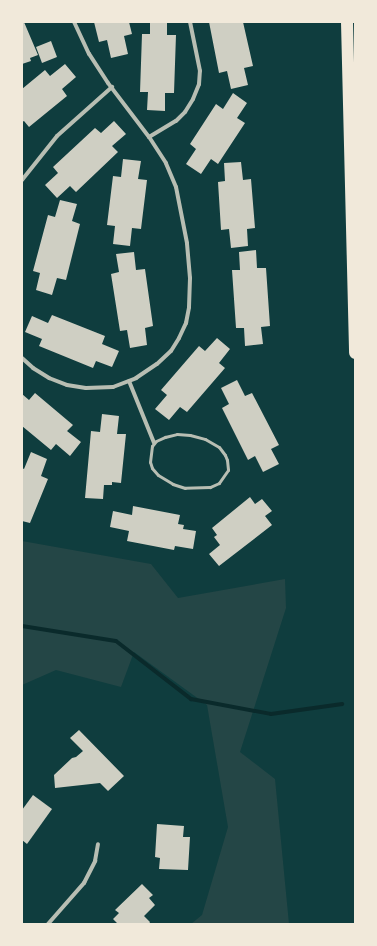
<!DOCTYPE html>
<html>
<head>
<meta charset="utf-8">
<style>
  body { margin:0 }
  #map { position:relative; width:377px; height:946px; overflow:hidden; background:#0f3d3e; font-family:"Libre Baskerville",serif }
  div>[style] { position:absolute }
  .green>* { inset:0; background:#244646 }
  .stream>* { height:4px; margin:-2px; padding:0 2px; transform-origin:2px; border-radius:2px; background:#0a2a2b }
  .building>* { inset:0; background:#cfcfc3 }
  .service>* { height:3px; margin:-1.5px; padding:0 1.5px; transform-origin:1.5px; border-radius:1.5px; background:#b8beb3 }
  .minor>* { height:4px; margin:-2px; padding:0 2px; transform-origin:2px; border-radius:2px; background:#b8beb3 }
  .motorway>* { height:12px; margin:-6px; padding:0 6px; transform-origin:6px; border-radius:6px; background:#f1e9da }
  span { translate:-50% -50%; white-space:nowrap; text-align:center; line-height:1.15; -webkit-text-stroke:4px #f1e9da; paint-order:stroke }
  .frame { position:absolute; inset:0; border:23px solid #f1e9da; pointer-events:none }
</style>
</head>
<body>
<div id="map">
  <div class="green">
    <div style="clip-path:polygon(22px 541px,151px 564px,178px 598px,285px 579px,286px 608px,240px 752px,275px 779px,289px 924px,191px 924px,202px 915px,228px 827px,207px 705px,134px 652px,121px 687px,56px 670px,22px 685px)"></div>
  </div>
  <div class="stream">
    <div style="left:22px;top:626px;width:95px;rotate:9.1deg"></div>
    <div style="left:116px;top:641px;width:95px;rotate:37.7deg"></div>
    <div style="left:191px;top:699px;width:81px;rotate:10.6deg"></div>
    <div style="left:271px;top:714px;width:72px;rotate:-8deg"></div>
  </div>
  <div class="building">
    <div style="clip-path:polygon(22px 22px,24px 22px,38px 55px,30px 58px,31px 61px,22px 64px)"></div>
    <div style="clip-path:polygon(94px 22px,129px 22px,132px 34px,124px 36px,128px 54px,111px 58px,107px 40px,99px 42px)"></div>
    <div style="clip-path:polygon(150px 22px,167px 22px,167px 35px,176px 35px,174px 93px,165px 93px,165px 111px,147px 110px,148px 92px,140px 92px,142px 34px,150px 34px)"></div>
    <div style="clip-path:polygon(209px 22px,243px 22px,253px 66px,244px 68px,248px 85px,231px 89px,227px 71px,219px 73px)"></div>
    <div style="clip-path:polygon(51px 41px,57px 57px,42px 63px,36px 47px)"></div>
    <div style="clip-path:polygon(65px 64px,76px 77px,62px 89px,67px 96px,29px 127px,24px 121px,22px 122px,22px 89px,45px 70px,50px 76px)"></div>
    <div style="clip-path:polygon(233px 93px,247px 103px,237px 118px,245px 123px,218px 164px,211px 159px,201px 174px,186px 164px,196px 149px,190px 144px,216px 104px,223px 109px)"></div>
    <div style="clip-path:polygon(114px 121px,126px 134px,112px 146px,118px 152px,76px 192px,70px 186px,57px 198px,45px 185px,58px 173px,53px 167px,95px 128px,101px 133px)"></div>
    <div style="clip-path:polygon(123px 159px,141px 161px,138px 179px,147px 180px,141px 229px,132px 228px,130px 246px,113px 244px,115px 226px,107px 225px,113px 176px,121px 177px)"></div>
    <div style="clip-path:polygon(241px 162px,243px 180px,251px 179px,255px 228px,247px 229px,248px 246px,231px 248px,229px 229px,221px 230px,218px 182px,225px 181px,224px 163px)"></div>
    <div style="clip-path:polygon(60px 200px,77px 204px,72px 221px,80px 224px,66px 280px,57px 278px,52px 295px,36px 290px,40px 273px,33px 271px,48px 215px,55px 217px)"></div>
    <div style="clip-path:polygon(256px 250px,257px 268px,266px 268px,270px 326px,261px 327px,263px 344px,245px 346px,244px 328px,236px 328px,232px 270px,240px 270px,239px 252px)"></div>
    <div style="clip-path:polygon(134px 252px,136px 270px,145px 269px,153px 326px,145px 328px,147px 345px,130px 348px,127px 330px,120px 331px,111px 274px,119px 272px,116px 254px)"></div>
    <div style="clip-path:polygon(52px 315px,105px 336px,102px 344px,119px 351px,112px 367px,96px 361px,93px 368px,39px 346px,42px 339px,25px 332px,32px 316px,48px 323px)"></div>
    <div style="clip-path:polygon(217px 338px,230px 349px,219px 363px,225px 368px,187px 412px,180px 407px,169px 420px,155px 409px,167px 395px,161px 390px,199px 346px,205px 351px)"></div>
    <div style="clip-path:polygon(237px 380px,245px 396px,252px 393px,279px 445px,271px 449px,279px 464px,263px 472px,255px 456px,248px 460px,222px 408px,229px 404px,221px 388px)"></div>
    <div style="clip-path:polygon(35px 393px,73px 425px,67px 431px,81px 442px,70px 456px,56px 444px,51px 450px,22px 426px,22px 394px,29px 400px)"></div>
    <div style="clip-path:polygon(102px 414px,119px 416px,117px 434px,126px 434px,121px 483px,112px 482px,112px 485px,104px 485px,103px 499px,85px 498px,91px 431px,100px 432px)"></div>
    <div style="clip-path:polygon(31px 452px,47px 459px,41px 476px,48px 479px,30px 523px,22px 521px,22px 468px,24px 469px)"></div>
    <div style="clip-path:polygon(250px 497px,255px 504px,262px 499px,272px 511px,265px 516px,272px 525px,219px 566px,209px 554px,220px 545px,214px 537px,217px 535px,212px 528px)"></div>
    <div style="clip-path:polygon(133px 506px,180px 515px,178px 524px,184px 525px,183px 529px,196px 531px,193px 549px,175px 546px,174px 550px,127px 541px,129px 531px,110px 527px,113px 511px,132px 515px)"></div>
    <div style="clip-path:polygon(79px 730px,124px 776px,108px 791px,100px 783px,55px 788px,54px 775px,72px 758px,76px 757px,83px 751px,70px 738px)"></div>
    <div style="clip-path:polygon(33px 795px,52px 809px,27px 844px,22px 840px,22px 810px)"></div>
    <div style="clip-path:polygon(157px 824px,184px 826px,183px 837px,190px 837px,188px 870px,159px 869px,160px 858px,155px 857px)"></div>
    <div style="clip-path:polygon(142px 884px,153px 895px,149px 898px,155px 905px,144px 916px,150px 922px,149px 924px,118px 924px,113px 919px,119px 913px,115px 910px)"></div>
  </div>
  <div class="service">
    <div style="left:177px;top:434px;width:13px;rotate:4deg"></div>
    <div style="left:190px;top:435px;width:16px;rotate:15deg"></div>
    <div style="left:205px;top:439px;width:16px;rotate:30deg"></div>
    <div style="left:219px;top:447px;width:10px;rotate:53deg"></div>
    <div style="left:225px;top:455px;width:5px;rotate:68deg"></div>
    <div style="left:227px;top:460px;width:10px;rotate:84deg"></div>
    <div style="left:228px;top:470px;width:16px;rotate:125deg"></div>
    <div style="left:219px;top:483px;width:10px;rotate:156deg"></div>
    <div style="left:210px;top:487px;width:25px;rotate:178deg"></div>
    <div style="left:185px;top:488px;width:13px;rotate:-162deg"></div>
    <div style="left:173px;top:484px;width:17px;rotate:-149deg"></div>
    <div style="left:158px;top:475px;width:9px;rotate:-131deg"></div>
    <div style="left:152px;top:468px;width:6px;rotate:-108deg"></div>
    <div style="left:150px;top:462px;width:16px;rotate:-83deg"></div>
    <div style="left:152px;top:446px;width:6px;rotate:-51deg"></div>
    <div style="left:156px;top:441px;width:10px;rotate:-24deg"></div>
    <div style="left:165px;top:437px;width:12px;rotate:-14deg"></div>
  </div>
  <div class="minor">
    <div style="left:149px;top:137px;width:31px;rotate:-31deg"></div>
    <div style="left:176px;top:121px;width:13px;rotate:-45deg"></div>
    <div style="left:185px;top:112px;width:15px;rotate:-58deg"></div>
    <div style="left:193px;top:99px;width:16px;rotate:-68deg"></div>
    <div style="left:199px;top:84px;width:13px;rotate:-86deg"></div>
    <div style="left:200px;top:71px;width:50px;rotate:-101.5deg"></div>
    <div style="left:22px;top:180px;width:56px;rotate:-51.5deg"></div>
    <div style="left:57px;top:136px;width:74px;rotate:-41.7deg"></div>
    <div style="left:22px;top:358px;width:15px;rotate:42deg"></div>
    <div style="left:33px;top:368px;width:19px;rotate:32deg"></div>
    <div style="left:49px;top:378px;width:19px;rotate:21deg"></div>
    <div style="left:67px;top:385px;width:19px;rotate:9deg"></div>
    <div style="left:86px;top:388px;width:27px;rotate:-2deg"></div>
    <div style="left:113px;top:387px;width:25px;rotate:-21deg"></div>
    <div style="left:136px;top:378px;width:25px;rotate:-34deg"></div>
    <div style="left:157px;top:364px;width:19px;rotate:-43deg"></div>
    <div style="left:171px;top:351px;width:15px;rotate:-58deg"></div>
    <div style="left:179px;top:338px;width:17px;rotate:-65deg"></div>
    <div style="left:186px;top:323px;width:16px;rotate:-79deg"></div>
    <div style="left:189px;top:307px;width:29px;rotate:-88deg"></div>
    <div style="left:190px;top:278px;width:35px;rotate:-95deg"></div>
    <div style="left:187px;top:243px;width:57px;rotate:-101.1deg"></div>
    <div style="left:176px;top:187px;width:26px;rotate:-113deg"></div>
    <div style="left:166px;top:163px;width:31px;rotate:-123deg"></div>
    <div style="left:149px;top:137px;width:68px;rotate:-127.2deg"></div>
    <div style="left:108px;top:83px;width:35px;rotate:-123deg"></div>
    <div style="left:89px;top:54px;width:35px;rotate:-115deg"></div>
    <div style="left:129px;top:381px;width:67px;rotate:68deg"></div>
    <div style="left:48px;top:924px;width:55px;rotate:-48.7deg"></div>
    <div style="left:84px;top:883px;width:25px;rotate:-63deg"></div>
    <div style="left:95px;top:861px;width:17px;rotate:-80deg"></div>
  </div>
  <div class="motorway">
    <div style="left:347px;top:22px;width:331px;rotate:88.6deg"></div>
  </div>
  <div class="frame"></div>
</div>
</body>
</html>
